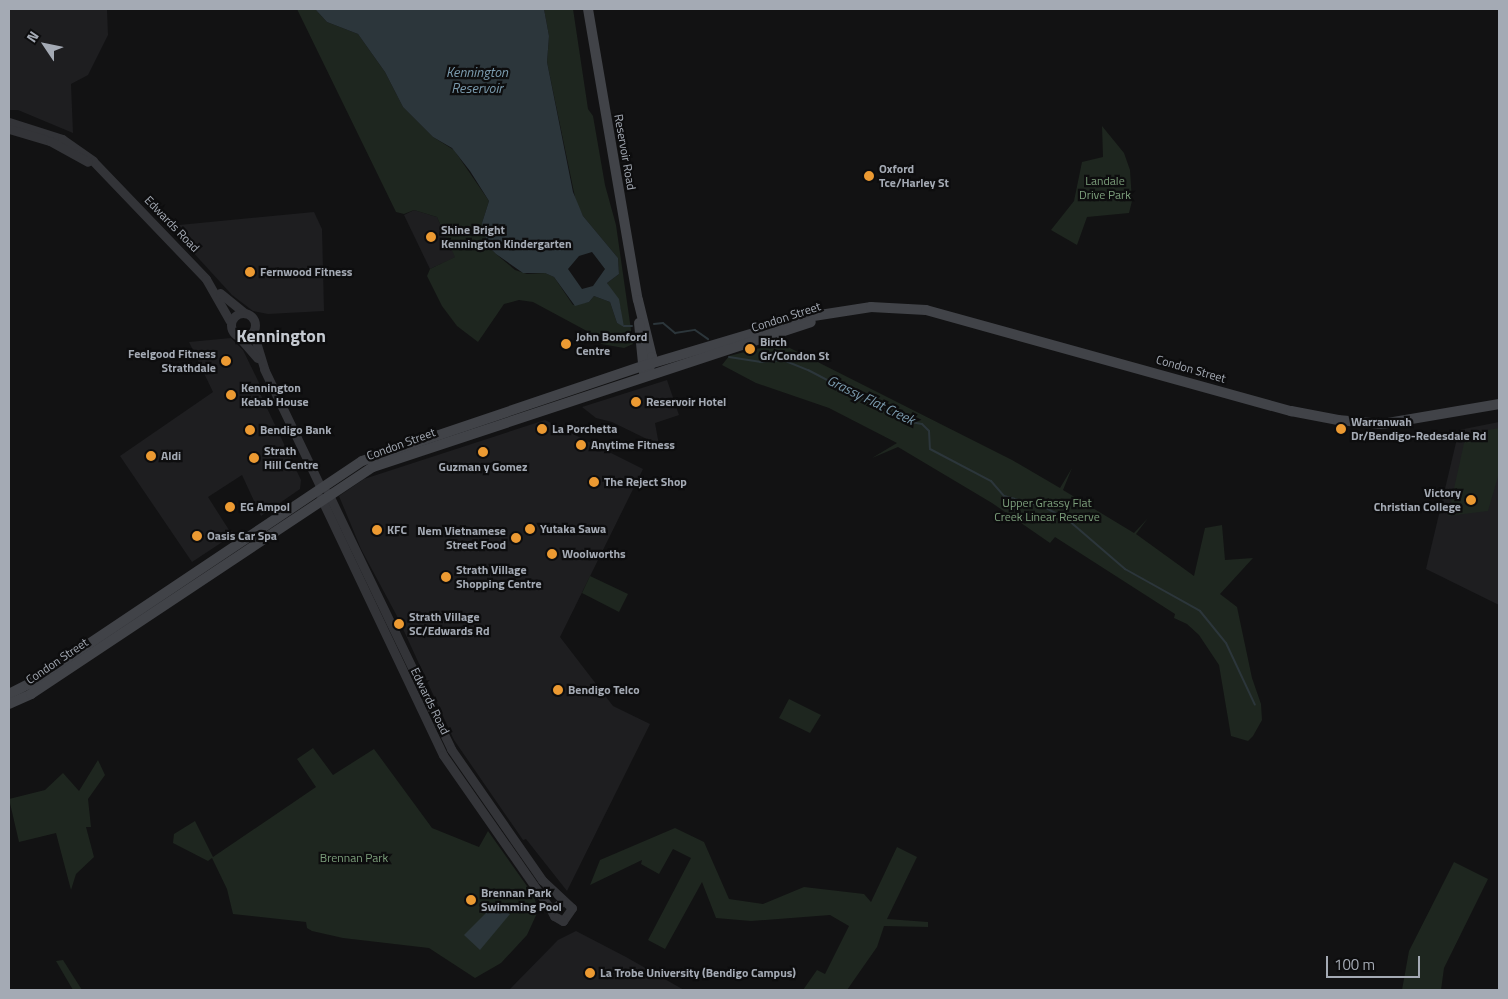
<!DOCTYPE html>
<html>
<head>
<meta charset="utf-8">
<style>
  body { margin:0 }
  #map { position:relative; width:1508px; height:999px; overflow:hidden; background:#121213; font-family:"Titillium Web",sans-serif }
  div>[style] { position:absolute }
  .built>* { inset:0; background:#1e1e20 }
  .green>* { inset:0; background:#1e261f }
  .water>* { inset:0; background:#2c363b }
  .stream>* { height:2px; margin:-1px; padding:0 1px; transform-origin:1px; border-radius:1px; background:#2c363b }
  .tertiary>* { height:9px; margin:-4.5px; padding:0 4.5px; transform-origin:4.5px; border-radius:4.5px; background:#333438 }
  .tertiary>.ring { margin:-4.5px; padding:0; box-sizing:content-box; background:none; border:9px solid #333438; border-radius:50% }
  .secondary>* { height:10px; margin:-5px; padding:0 5px; transform-origin:5px; border-radius:5px; background:#414348 }
  .dots>* { width:14px; height:14px; translate:-50% -50%; box-sizing:border-box; border:2px solid #0d0d0e; border-radius:50% }
  span { translate:-50% -50%; white-space:nowrap; text-align:center; line-height:1.15; -webkit-text-stroke:4.5px #0d0d0e; paint-order:stroke }
  .street-label { font-size:12px; color:#a4aab4 }
  .poi-label { font-size:12px; color:#a4aab4; font-weight:700 }
  .left { translate:0 -50%; text-align:left }
  .right { translate:-100% -50%; text-align:right }
  .park-label { font-size:12px; color:#7c9e7b }
  .water-label { font-size:14px; color:#7b9bae; font-style:italic }
  .district-label { font-size:18px; color:#c4c9d0; font-weight:700 }
  .frame { position:absolute; inset:0; border:10px solid #a4aab4; pointer-events:none }
  .north { position:absolute; left:20px; top:20px; width:50px; height:50px; -webkit-text-stroke:4px #0d0d0e; paint-order:stroke; rotate:304deg; font-size:14px; font-weight:700; line-height:20px; text-align:center; color:#a4aab4 }
  .north::after { content:''; display:block; margin:auto; width:18px; height:22px; background:#a4aab4; clip-path:polygon(50% 0,100% 100%,50% 72%,0 100%) }
  .scale { position:absolute; left:1326px; top:956px; width:94px; height:22px; box-sizing:border-box; border:2px solid #a4aab4; border-top:0; padding-left:6px; font-size:15px; line-height:18px; white-space:nowrap; color:#a4aab4; -webkit-text-stroke:4px #0d0d0e; paint-order:stroke }
</style>
</head>
<body>
<div id="map">
  <div class="built">
    <div style="clip-path:polygon(9px 9px,107px 9px,108px 35px,88px 75px,71px 84px,73px 133px,18px 110px,9px 110px)"></div>
    <div style="clip-path:polygon(414px 210px,437px 217px,456px 257px,430px 269px,404px 215px)"></div>
    <div style="clip-path:polygon(314px 212px,322px 229px,324px 311px,268px 314px,253px 311px,232px 295px,169px 226px)"></div>
    <div style="clip-path:polygon(231px 338px,243px 350px,261px 387px,258px 389px,301px 480px,300px 489px,261px 516px,242px 475px,208px 497px,229px 530px,236px 533px,192px 562px,120px 456px,213px 392px,189px 342px)"></div>
    <div style="clip-path:polygon(667px 380px,679px 415px,655px 423px,659px 445px,612px 422px,596px 418px,582px 407px)"></div>
    <div style="clip-path:polygon(545px 420px,643px 469px,560px 637px,613px 706px,650px 724px,567px 891px,526px 839px,523px 840px,454px 740px,398px 618px,361px 549px,339px 496px,364px 479px)"></div>
    <div style="clip-path:polygon(1499px 422px,1499px 605px,1426px 569px,1459px 430px)"></div>
    <div style="clip-path:polygon(576px 931px,626px 957px,684px 990px,509px 990px,558px 940px)"></div>
  </div>
  <div class="green">
    <div style="clip-path:polygon(297px 9px,315px 9px,327px 22px,358px 34px,385px 72px,403px 107px,433px 137px,454px 150px,489px 201px,482px 223px,488px 246px,496px 254px,515px 270px,527px 274px,545px 273px,554px 277px,573px 305px,589px 302px,594px 296px,610px 302px,617px 323px,624px 326px,621px 323px,621px 309px,607px 283px,619px 274px,618px 258px,583px 216px,576px 202px,547px 62px,549px 36px,544px 9px,573px 9px,588px 109px,593px 116px,605px 185px,616px 225px,633px 344px,624px 348px,601px 344px,598px 337px,533px 302px,519px 300px,504px 304px,478px 342px,457px 326px,442px 306px,427px 276px,430px 269px,455px 257px,437px 217px,414px 210px,404px 214px,396px 212px)"></div>
    <div style="clip-path:polygon(1102px 126px,1124px 153px,1130px 170px,1132px 201px,1129px 213px,1087px 217px,1077px 245px,1051px 230px,1074px 201px,1082px 162px,1103px 157px)"></div>
    <div style="clip-path:polygon(780px 343px,1012px 460px,1060px 488px,1072px 468px,1063px 490px,1134px 533px,1148px 518px,1136px 534px,1194px 576px,1205px 528px,1222px 525px,1225px 560px,1253px 558px,1220px 594px,1237px 607px,1252px 678px,1261px 704px,1262px 720px,1253px 736px,1248px 741px,1231px 736px,1219px 665px,1199px 635px,1187px 624px,1174px 618px,1175px 614px,1055px 537px,1050px 543px,992px 503px,898px 447px,872px 458px,897px 443px,829px 408px,756px 383px,722px 365px,729px 356px)"></div>
    <div style="clip-path:polygon(1499px 428px,1499px 473px,1488px 511px,1448px 516px,1466px 434px)"></div>
    <div style="clip-path:polygon(590px 576px,628px 594px,619px 612px,582px 593px)"></div>
    <div style="clip-path:polygon(789px 699px,821px 715px,810px 733px,779px 718px)"></div>
    <div style="clip-path:polygon(313px 748px,333px 775px,374px 749px,432px 828px,479px 847px,488px 831px,534px 896px,538px 911px,527px 935px,501px 963px,475px 978px,429px 948px,343px 938px,312px 931px,307px 928px,306px 922px,233px 914px,227px 889px,212px 858px,208px 861px,173px 843px,174px 834px,195px 821px,213px 857px,316px 787px,297px 759px)"></div>
    <div style="clip-path:polygon(98px 760px,105px 775px,88px 799px,91px 827px,86px 827px,94px 857px,76px 874px,71px 890px,56px 833px,19px 842px,9px 799px,45px 790px,63px 773px,79px 791px)"></div>
    <div style="clip-path:polygon(675px 828px,704px 842px,729px 899px,763px 904px,804px 887px,864px 894px,871px 902px,897px 847px,917px 857px,887px 919px,928px 922px,928px 927px,884px 926px,877px 947px,847px 990px,803px 990px,817px 970px,825px 974px,849px 926px,830px 915px,751px 921px,716px 918px,702px 882px,665px 949px,648px 940px,691px 858px,673px 849px,659px 874px,641px 864px,642px 860px,590px 885px,600px 860px)"></div>
    <div style="clip-path:polygon(1454px 862px,1488px 879px,1444px 968px,1441px 990px,1402px 990px,1409px 951px)"></div>
    <div style="clip-path:polygon(63px 960px,82px 990px,73px 990px,56px 961px)"></div>
  </div>
  <div class="water">
    <div style="clip-path:polygon(evenodd,315px 9px,544px 9px,549px 36px,547px 62px,573px 192px,583px 216px,618px 258px,619px 274px,607px 283px,619px 299px,624px 327px,617px 323px,610px 302px,594px 296px,589px 302px,575px 306px,554px 277px,545px 273px,523px 273px,496px 254px,488px 246px,482px 223px,489px 201px,470px 171px,452px 148px,433px 137px,403px 107px,385px 72px,358px 34px,327px 22px,315px 9px,592px 252px,605px 269px,593px 286px,582px 289px,568px 269px,579px 256px,592px 252px)"></div>
    <div style="clip-path:polygon(497px 902px,510px 914px,480px 950px,464px 935px)"></div>
  </div>
  <div class="stream">
    <div style="left:654px;top:324px;width:9px;rotate:-6deg"></div>
    <div style="left:663px;top:323px;width:16px;rotate:40deg"></div>
    <div style="left:675px;top:333px;width:20px;rotate:-9deg"></div>
    <div style="left:695px;top:330px;width:16px;rotate:35deg"></div>
    <div style="left:624px;top:326px;width:8px"></div>
    <div style="left:729px;top:357px;width:31px;rotate:9deg"></div>
    <div style="left:760px;top:362px;width:23px;rotate:-5deg"></div>
    <div style="left:783px;top:360px;width:27px;rotate:22deg"></div>
    <div style="left:808px;top:370px;width:110px;rotate:27.5deg"></div>
    <div style="left:906px;top:421px;width:16px;rotate:11deg"></div>
    <div style="left:922px;top:424px;width:10px;rotate:45deg"></div>
    <div style="left:929px;top:431px;width:18px;rotate:87deg"></div>
    <div style="left:930px;top:449px;width:69px;rotate:27.7deg"></div>
    <div style="left:991px;top:481px;width:20px;rotate:49deg"></div>
    <div style="left:1004px;top:496px;width:41px;rotate:15.4deg"></div>
    <div style="left:1044px;top:507px;width:26px;rotate:28deg"></div>
    <div style="left:1067px;top:519px;width:77px;rotate:40.8deg"></div>
    <div style="left:1125px;top:569px;width:86px;rotate:29.2deg"></div>
    <div style="left:1200px;top:611px;width:41px;rotate:50.9deg"></div>
    <div style="left:1226px;top:643px;width:68px;rotate:64.9deg"></div>
  </div>
  <div class="tertiary">
    <div style="left:9px;top:122px;width:56px;rotate:17.8deg"></div>
    <div style="left:62px;top:139px;width:38px;rotate:35deg"></div>
    <div style="left:93px;top:161px;width:163px;rotate:46.2deg"></div>
    <div style="left:206px;top:279px;width:48px;rotate:60.3deg"></div>
    <div style="left:9px;top:129px;width:43px;rotate:16.3deg"></div>
    <div style="left:50px;top:141px;width:43px;rotate:28.9deg"></div>
    <div style="left:220px;top:293px;width:32px;rotate:39deg"></div>
    <div class="ring" style="left:231px;top:313px;width:15px;height:15px"></div>
    <div style="left:253px;top:332px;width:39px;rotate:73deg"></div>
    <div style="left:264px;top:369px;width:130px;rotate:64.4deg"></div>
    <div style="left:239px;top:337px;width:28px;rotate:49deg"></div>
    <div style="left:328px;top:493px;width:284px;rotate:64.3deg"></div>
    <div style="left:451px;top:749px;width:160px;rotate:55.2deg"></div>
    <div style="left:542px;top:880px;width:41px;rotate:43deg"></div>
    <div style="left:572px;top:908px;width:16px;rotate:125deg"></div>
    <div style="left:563px;top:921px;width:10px;rotate:-151deg"></div>
    <div style="left:554px;top:916px;width:7px;rotate:-117deg"></div>
    <div style="left:551px;top:910px;width:15px;rotate:-37deg"></div>
    <div style="left:321px;top:498px;width:284px;rotate:64.6deg"></div>
    <div style="left:443px;top:755px;width:189px;rotate:55.1deg"></div>
  </div>
  <div class="secondary">
    <div style="left:588px;top:9px;width:295px;rotate:80.3deg"></div>
    <div style="left:638px;top:300px;width:59px;rotate:76.2deg"></div>
    <div style="left:652px;top:357px;width:13px;rotate:103deg"></div>
    <div style="left:639px;top:323px;width:50px;rotate:84.3deg"></div>
    <div style="left:9px;top:694px;width:22px;rotate:-27deg"></div>
    <div style="left:29px;top:684px;width:401px;rotate:-33.8deg"></div>
    <div style="left:362px;top:461px;width:297px;rotate:-18.7deg"></div>
    <div style="left:643px;top:366px;width:171px;rotate:-16.6deg"></div>
    <div style="left:807px;top:317px;width:65px;rotate:-8.9deg"></div>
    <div style="left:871px;top:307px;width:55px;rotate:3.1deg"></div>
    <div style="left:926px;top:310px;width:379px;rotate:15.5deg"></div>
    <div style="left:1291px;top:411px;width:48px;rotate:10.8deg"></div>
    <div style="left:1338px;top:420px;width:44px;rotate:5.2deg"></div>
    <div style="left:1382px;top:424px;width:119px;rotate:-9.7deg"></div>
    <div style="left:9px;top:704px;width:24px;rotate:-24deg"></div>
    <div style="left:31px;top:694px;width:410px;rotate:-33.6deg"></div>
    <div style="left:373px;top:467px;width:461px;rotate:-18.3deg"></div>
  </div>
  <div class="dots">
    <div style="left:869px;top:176px;background:#ec9a32"></div>
    <div style="left:431px;top:237px;background:#ec9a32"></div>
    <div style="left:250px;top:272px;background:#ec9a32"></div>
    <div style="left:566px;top:344px;background:#ec9a32"></div>
    <div style="left:750px;top:349px;background:#ec9a32"></div>
    <div style="left:226px;top:361px;background:#ec9a32"></div>
    <div style="left:231px;top:395px;background:#ec9a32"></div>
    <div style="left:636px;top:402px;background:#ec9a32"></div>
    <div style="left:542px;top:429px;background:#ec9a32"></div>
    <div style="left:1341px;top:429px;background:#ec9a32"></div>
    <div style="left:250px;top:430px;background:#ec9a32"></div>
    <div style="left:581px;top:445px;background:#ec9a32"></div>
    <div style="left:483px;top:452px;background:#ec9a32"></div>
    <div style="left:151px;top:456px;background:#ec9a32"></div>
    <div style="left:254px;top:458px;background:#ec9a32"></div>
    <div style="left:594px;top:482px;background:#ec9a32"></div>
    <div style="left:1471px;top:500px;background:#ec9a32"></div>
    <div style="left:230px;top:507px;background:#ec9a32"></div>
    <div style="left:530px;top:529px;background:#ec9a32"></div>
    <div style="left:377px;top:530px;background:#ec9a32"></div>
    <div style="left:197px;top:536px;background:#ec9a32"></div>
    <div style="left:516px;top:538px;background:#ec9a32"></div>
    <div style="left:552px;top:554px;background:#ec9a32"></div>
    <div style="left:446px;top:577px;background:#ec9a32"></div>
    <div style="left:399px;top:624px;background:#ec9a32"></div>
    <div style="left:558px;top:690px;background:#ec9a32"></div>
    <div style="left:471px;top:900px;background:#ec9a32"></div>
    <div style="left:590px;top:973px;background:#ec9a32"></div>
  </div>
  <div class="street-label">
    <span style="left:625px;top:152px;rotate:80deg">Reservoir Road</span>
    <span style="left:172px;top:224px;rotate:46deg">Edwards Road</span>
    <span style="left:786px;top:317px;rotate:-18deg">Condon Street</span>
    <span style="left:1191px;top:369px;rotate:16deg">Condon Street</span>
    <span style="left:401px;top:444px;rotate:-20deg">Condon Street</span>
    <span style="left:57px;top:661px;rotate:-34deg">Condon Street</span>
    <span style="left:430px;top:701px;rotate:64deg">Edwards Road</span>
  </div>
  <div class="poi-label">
    <span class="left" style="left:879px;top:176px">Oxford<br>Tce/Harley St</span>
    <span class="left" style="left:441px;top:237px">Shine Bright<br>Kennington Kindergarten</span>
    <span class="left" style="left:260px;top:272px">Fernwood Fitness</span>
    <span class="left" style="left:576px;top:344px">John Bomford<br>Centre</span>
    <span class="left" style="left:760px;top:349px">Birch<br>Gr/Condon St</span>
    <span class="right" style="left:216px;top:361px">Feelgood Fitness<br>Strathdale</span>
    <span class="left" style="left:241px;top:395px">Kennington<br>Kebab House</span>
    <span class="left" style="left:646px;top:402px">Reservoir Hotel</span>
    <span class="left" style="left:1351px;top:429px">Warranwah<br>Dr/Bendigo-Redesdale Rd</span>
    <span class="left" style="left:552px;top:429px">La Porchetta</span>
    <span class="left" style="left:260px;top:430px">Bendigo Bank</span>
    <span class="left" style="left:591px;top:445px">Anytime Fitness</span>
    <span class="left" style="left:264px;top:458px">Strath<br>Hill Centre</span>
    <span class="left" style="left:161px;top:456px">Aldi</span>
    <span style="left:483px;top:467px">Guzman y Gomez</span>
    <span class="left" style="left:604px;top:482px">The Reject Shop</span>
    <span class="right" style="left:1461px;top:500px">Victory<br>Christian College</span>
    <span class="left" style="left:240px;top:507px">EG Ampol</span>
    <span class="left" style="left:540px;top:529px">Yutaka Sawa</span>
    <span class="left" style="left:387px;top:530px">KFC</span>
    <span class="right" style="left:506px;top:538px">Nem Vietnamese<br>Street Food</span>
    <span class="left" style="left:207px;top:536px">Oasis Car Spa</span>
    <span class="left" style="left:562px;top:554px">Woolworths</span>
    <span class="left" style="left:456px;top:577px">Strath Village<br>Shopping Centre</span>
    <span class="left" style="left:409px;top:624px">Strath Village<br>SC/Edwards Rd</span>
    <span class="left" style="left:568px;top:690px">Bendigo Telco</span>
    <span class="left" style="left:481px;top:900px">Brennan Park<br>Swimming Pool</span>
    <span class="left" style="left:600px;top:973px">La Trobe University (Bendigo Campus)</span>
  </div>
  <div class="park-label">
    <span style="left:1105px;top:188px">Landale<br>Drive Park</span>
    <span style="left:1047px;top:510px">Upper Grassy Flat<br>Creek Linear Reserve</span>
    <span style="left:354px;top:858px">Brennan Park</span>
  </div>
  <div class="water-label">
    <span style="left:477px;top:80px">Kennington<br>Reservoir</span>
    <span style="left:871px;top:400px;rotate:26deg">Grassy Flat Creek</span>
  </div>
  <div class="district-label">
    <span style="left:281px;top:336px">Kennington</span>
  </div>
  <div class="frame"></div>
  <div class="north">N</div>
  <div class="scale">100 m</div>
</div>
</body>
</html>
